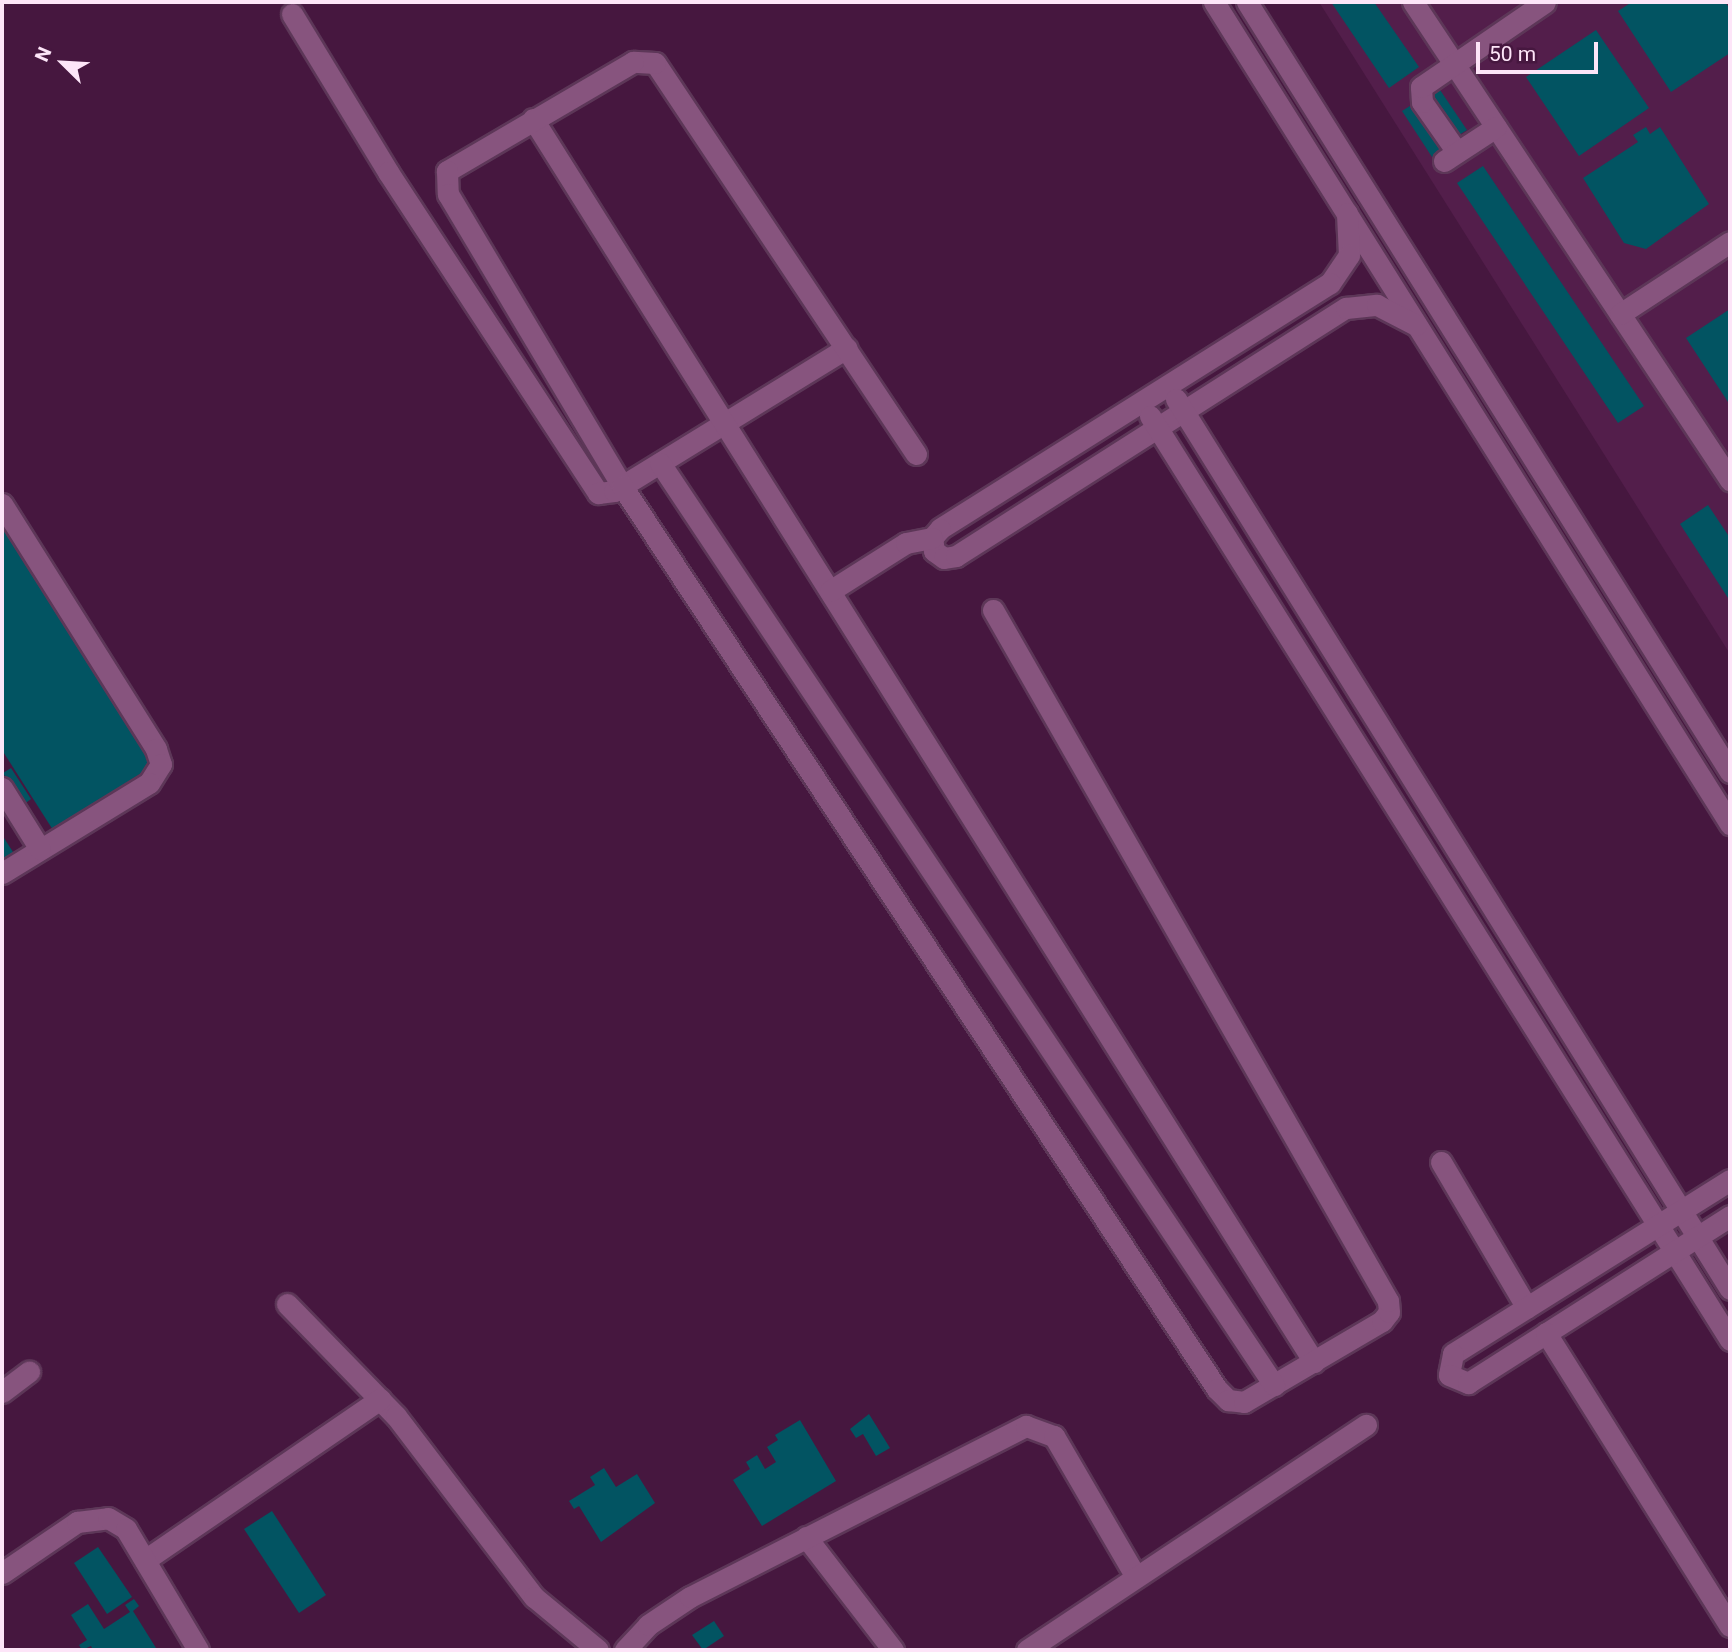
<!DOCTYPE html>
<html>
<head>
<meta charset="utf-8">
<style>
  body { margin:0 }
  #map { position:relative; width:1732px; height:1652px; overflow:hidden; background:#46173f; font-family:Roboto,sans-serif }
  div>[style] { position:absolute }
  .built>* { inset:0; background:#531e4b }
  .building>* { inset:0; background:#025462 }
  .roads { filter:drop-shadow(2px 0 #5d3758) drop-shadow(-2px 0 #5d3758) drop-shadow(0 2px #5d3758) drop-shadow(0 -2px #5d3758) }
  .minor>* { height:21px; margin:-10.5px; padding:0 10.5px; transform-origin:10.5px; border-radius:10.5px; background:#87547e }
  span { translate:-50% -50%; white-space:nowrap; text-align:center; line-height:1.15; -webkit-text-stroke:6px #46173f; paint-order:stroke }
  .frame { position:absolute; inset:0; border:4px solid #fde5f8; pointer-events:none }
  .north { position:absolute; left:28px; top:28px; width:70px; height:70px; -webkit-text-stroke:5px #46173f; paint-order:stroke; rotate:294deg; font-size:19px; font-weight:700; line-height:28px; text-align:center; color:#fde5f8 }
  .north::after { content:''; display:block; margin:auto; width:24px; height:32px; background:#fde5f8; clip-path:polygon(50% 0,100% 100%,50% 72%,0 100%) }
  .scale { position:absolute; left:1476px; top:42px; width:122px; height:32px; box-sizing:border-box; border:4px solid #fde5f8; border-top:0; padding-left:9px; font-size:21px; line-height:24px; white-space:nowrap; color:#fde5f8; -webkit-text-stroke:5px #46173f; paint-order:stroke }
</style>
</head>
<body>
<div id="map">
  <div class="built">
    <div style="clip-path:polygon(1319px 2px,1730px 2px,1730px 654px)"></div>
  </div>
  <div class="building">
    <div style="clip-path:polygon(1331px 2px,1374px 2px,1419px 67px,1389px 88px)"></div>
    <div style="clip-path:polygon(1632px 2px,1725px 2px,1730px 9px,1730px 53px,1671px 92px,1618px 11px)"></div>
    <div style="clip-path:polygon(1596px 30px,1649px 108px,1579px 156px,1526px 77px)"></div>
    <div style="clip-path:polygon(1438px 87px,1467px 130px,1454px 138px,1426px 96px)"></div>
    <div style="clip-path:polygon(1413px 104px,1443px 150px,1432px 157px,1402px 111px)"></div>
    <div style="clip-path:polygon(1646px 127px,1650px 134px,1660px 127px,1709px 204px,1646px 249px,1624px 243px,1583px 178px,1638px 142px,1633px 135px)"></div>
    <div style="clip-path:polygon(1483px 166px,1644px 406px,1618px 423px,1457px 183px)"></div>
    <div style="clip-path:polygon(1730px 309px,1730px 405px,1686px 338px)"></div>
    <div style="clip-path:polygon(1708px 505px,1730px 538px,1730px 601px,1680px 524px)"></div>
    <div style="clip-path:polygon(2px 525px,154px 765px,53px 830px,2px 750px)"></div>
    <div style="clip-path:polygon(11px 768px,31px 799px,23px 805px,3px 773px)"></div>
    <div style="clip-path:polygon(2px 835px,15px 855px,2px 864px)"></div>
    <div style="clip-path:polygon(869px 1414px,890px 1448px,876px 1456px,863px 1434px,856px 1438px,850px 1429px)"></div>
    <div style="clip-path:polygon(800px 1420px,836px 1481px,762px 1526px,733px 1480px,750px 1469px,746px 1462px,757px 1455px,765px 1469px,776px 1462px,767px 1447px,778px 1440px,775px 1435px)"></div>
    <div style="clip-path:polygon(604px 1468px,616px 1487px,637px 1474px,655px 1503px,601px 1542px,579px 1506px,574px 1509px,569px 1501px,595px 1485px,590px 1477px)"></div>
    <div style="clip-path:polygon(272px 1511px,326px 1595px,299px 1613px,244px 1529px)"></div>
    <div style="clip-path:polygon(98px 1547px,132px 1597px,107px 1614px,74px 1563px)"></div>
    <div style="clip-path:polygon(134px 1599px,139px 1606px,133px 1611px,156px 1648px,93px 1650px,91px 1646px,82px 1650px,79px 1645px,87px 1640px,71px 1615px,88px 1604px,104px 1629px,130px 1612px,125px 1605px)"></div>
    <div style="clip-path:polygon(714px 1621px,724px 1636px,703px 1650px,692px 1635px)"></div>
  </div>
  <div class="roads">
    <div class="minor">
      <div style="left:1214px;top:2px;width:971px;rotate:57.88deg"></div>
      <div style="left:1247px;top:2px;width:909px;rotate:57.9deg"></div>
      <div style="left:1413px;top:2px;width:574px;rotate:56.45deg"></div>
      <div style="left:292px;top:14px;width:185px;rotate:58.7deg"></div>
      <div style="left:388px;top:172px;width:384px;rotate:56.8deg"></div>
      <div style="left:598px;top:493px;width:16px;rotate:-7deg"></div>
      <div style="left:614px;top:491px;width:273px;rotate:-31.6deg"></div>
      <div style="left:533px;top:119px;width:1468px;rotate:57.86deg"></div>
      <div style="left:1457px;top:152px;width:61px;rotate:-125deg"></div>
      <div style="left:1422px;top:102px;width:15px;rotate:-94deg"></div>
      <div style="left:1421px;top:87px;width:150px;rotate:-34.4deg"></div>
      <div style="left:1444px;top:161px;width:62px;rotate:-33.2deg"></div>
      <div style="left:1347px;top:213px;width:42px;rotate:87.3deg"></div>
      <div style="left:1349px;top:255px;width:34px;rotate:124deg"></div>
      <div style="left:1330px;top:283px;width:461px;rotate:147.8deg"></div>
      <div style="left:940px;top:529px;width:12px;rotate:132deg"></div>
      <div style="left:932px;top:538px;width:13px;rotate:81deg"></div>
      <div style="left:934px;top:551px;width:12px;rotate:35deg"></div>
      <div style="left:944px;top:558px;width:12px;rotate:-9deg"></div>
      <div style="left:956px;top:556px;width:462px;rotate:-32.5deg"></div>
      <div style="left:1346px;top:308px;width:31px;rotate:-6deg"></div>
      <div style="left:1377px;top:305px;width:44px;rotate:27.1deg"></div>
      <div style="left:1620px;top:314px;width:131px;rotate:-33.2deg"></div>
      <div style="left:1176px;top:399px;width:1048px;rotate:58.1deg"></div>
      <div style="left:1150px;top:416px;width:1091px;rotate:57.88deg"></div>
      <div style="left:916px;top:454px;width:470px;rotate:-123.7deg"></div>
      <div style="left:655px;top:63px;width:22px;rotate:-177deg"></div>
      <div style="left:633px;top:62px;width:216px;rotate:149.6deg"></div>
      <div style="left:447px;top:171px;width:23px;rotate:88deg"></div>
      <div style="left:448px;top:194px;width:340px;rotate:59.2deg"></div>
      <div style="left:622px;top:486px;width:1081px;rotate:56.62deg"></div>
      <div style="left:1217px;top:1389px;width:16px;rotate:45deg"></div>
      <div style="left:1228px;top:1400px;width:16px;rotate:7deg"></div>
      <div style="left:1244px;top:1402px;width:160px;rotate:-30.4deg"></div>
      <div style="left:1382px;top:1321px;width:11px;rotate:-52deg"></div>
      <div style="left:1389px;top:1312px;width:11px;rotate:-95deg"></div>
      <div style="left:1388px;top:1301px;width:796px;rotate:-119.75deg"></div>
      <div style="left:660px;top:463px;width:1108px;rotate:56.34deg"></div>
      <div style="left:2px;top:504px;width:289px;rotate:57.8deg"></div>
      <div style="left:156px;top:749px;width:16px;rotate:72deg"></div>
      <div style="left:161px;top:764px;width:22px;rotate:122deg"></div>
      <div style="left:149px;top:783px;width:172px;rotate:148.5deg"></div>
      <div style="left:830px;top:591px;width:90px;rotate:-32.3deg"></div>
      <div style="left:906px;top:543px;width:26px;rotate:-11deg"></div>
      <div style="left:2px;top:788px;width:72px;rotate:58.1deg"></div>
      <div style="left:1441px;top:1162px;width:169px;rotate:59.5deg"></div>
      <div style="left:1730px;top:1180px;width:327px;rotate:147.9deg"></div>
      <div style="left:1453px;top:1354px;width:21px;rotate:101deg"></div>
      <div style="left:1449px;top:1375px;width:21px;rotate:23deg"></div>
      <div style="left:1468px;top:1383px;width:311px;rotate:-32.5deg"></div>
      <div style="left:287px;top:1304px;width:156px;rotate:45.8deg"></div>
      <div style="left:396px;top:1416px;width:228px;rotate:52.7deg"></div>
      <div style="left:534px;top:1597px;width:83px;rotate:39.6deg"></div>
      <div style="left:1546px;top:1333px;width:346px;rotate:57.9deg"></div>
      <div style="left:2px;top:1392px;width:34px;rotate:-37deg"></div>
      <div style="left:806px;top:1537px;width:143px;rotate:52.4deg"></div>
      <div style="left:145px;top:1560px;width:285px;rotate:-34.4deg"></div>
      <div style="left:2px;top:1573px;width:91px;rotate:-34.2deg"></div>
      <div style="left:77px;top:1522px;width:31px;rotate:-7deg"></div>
      <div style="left:108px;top:1518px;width:21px;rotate:31deg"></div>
      <div style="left:126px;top:1529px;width:141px;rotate:59.2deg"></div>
      <div style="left:625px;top:1650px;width:34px;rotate:-47deg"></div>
      <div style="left:648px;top:1625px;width:50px;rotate:-33.7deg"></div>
      <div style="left:690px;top:1597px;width:377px;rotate:-27deg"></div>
      <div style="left:1026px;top:1426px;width:30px;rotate:20deg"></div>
      <div style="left:1054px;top:1436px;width:163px;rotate:59.8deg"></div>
      <div style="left:1027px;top:1650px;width:407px;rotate:-33.6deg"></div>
    </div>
  </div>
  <div class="frame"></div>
  <div class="north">N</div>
  <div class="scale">50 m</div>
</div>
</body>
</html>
